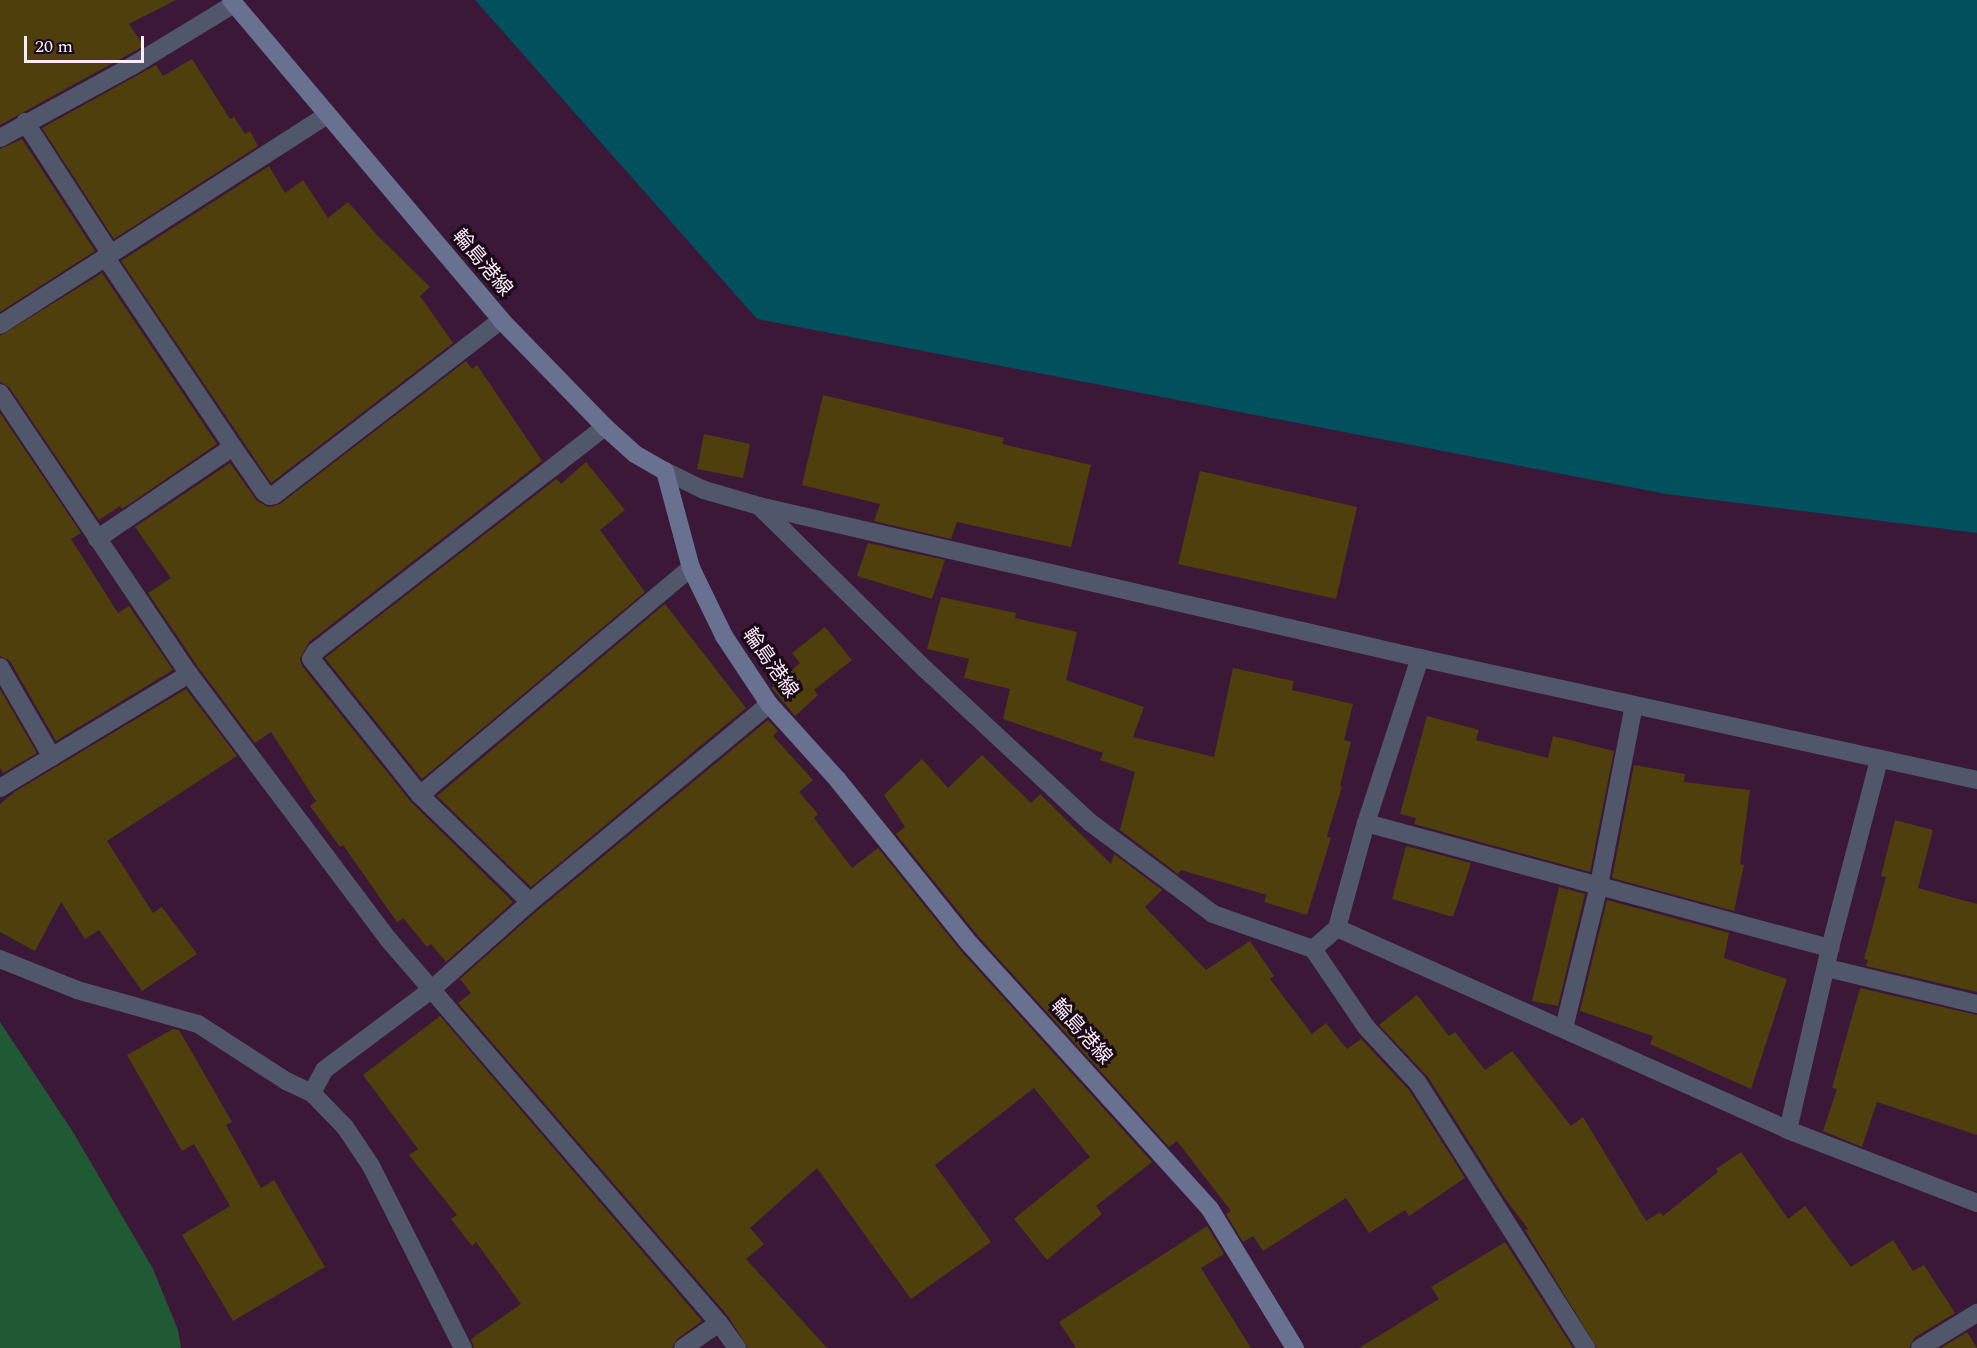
<!DOCTYPE html>
<html>
<head>
<meta charset="utf-8">
<style>
  body { margin:0 }
  #map { position:relative; width:1977px; height:1348px; overflow:hidden; background:#3b1837; font-family:Spectral,"Noto Sans JP",serif }
  div>[style] { position:absolute }
  .forest>* { inset:0; background:#205a35 }
  .water>* { inset:0; background:#00505d }
  .building>* { inset:0; background:#4e3f0c }
  .minor>* { height:18px; margin:-9px; padding:0 9px; transform-origin:9px; border-radius:9px; background:#51576a }
  .tertiary>* { height:18px; margin:-9px; padding:0 9px; transform-origin:9px; border-radius:9px; background:#51576a }
  .secondary>* { height:18px; margin:-9px; padding:0 9px; transform-origin:9px; border-radius:9px; background:#687190 }
  span { translate:-50% -50%; white-space:nowrap; text-align:center; line-height:1.15; -webkit-text-stroke:6px #190a17; paint-order:stroke }
  .street-label { font-size:20px; color:#fdeaf9 }
  .scale { position:absolute; left:24px; top:36px; width:120px; height:27px; box-sizing:border-box; border:3px solid #fdeaf9; border-top:0; padding-left:8px; font-size:18px; line-height:21px; white-space:nowrap; color:#fdeaf9; -webkit-text-stroke:4px #190a17; paint-order:stroke }
</style>
</head>
<body>
<div id="map">
  <div class="forest">
    <div style="clip-path:polygon(0 1022px,73px 1132px,153px 1269px,178px 1330px,181px 1348px,0 1348px)"></div>
  </div>
  <div class="water">
    <div style="clip-path:polygon(475px 0,1977px 0,1977px 533px,1666px 494px,757px 319px)"></div>
  </div>
  <div class="building">
    <div style="clip-path:polygon(0 0,176px 0,129px 24px,144px 46px,0 125px)"></div>
    <div style="clip-path:polygon(192px 59px,230px 119px,234px 117px,245px 134px,250px 131px,258px 146px,114px 239px,42px 128px,156px 65px,163px 76px)"></div>
    <div style="clip-path:polygon(22px 139px,95px 251px,0 312px,0 149px)"></div>
    <div style="clip-path:polygon(269px 166px,285px 193px,303px 180px,328px 218px,348px 202px,378px 236px,430px 287px,420px 296px,453px 343px,271px 483px,121px 261px)"></div>
    <div style="clip-path:polygon(102px 273px,217px 444px,122px 509px,120px 506px,99px 520px,9px 387px,0 382px,0 336px)"></div>
    <div style="clip-path:polygon(466px 361px,472px 369px,477px 365px,542px 461px,309px 642px,300px 659px,302px 666px,411px 802px,513px 902px,446px 962px,431px 944px,427px 947px,403px 918px,397px 922px,343px 845px,340px 847px,310px 806px,316px 801px,271px 732px,255px 743px,198px 667px,148px 593px,171px 578px,135px 527px,230px 463px,257px 501px,269px 507px,280px 504px)"></div>
    <div style="clip-path:polygon(823px 395px,1004px 438px,1002px 444px,1091px 465px,1071px 547px,957px 522px,951px 539px,874px 521px,880px 504px,802px 485px)"></div>
    <div style="clip-path:polygon(0 413px,81px 533px,71px 539px,118px 613px,129px 606px,173px 670px,56px 741px,10px 661px,0 656px)"></div>
    <div style="clip-path:polygon(704px 434px,750px 444px,743px 478px,697px 469px)"></div>
    <div style="clip-path:polygon(586px 462px,625px 510px,600px 530px,645px 592px,422px 779px,325px 658px,555px 480px,557px 479px,561px 484px)"></div>
    <div style="clip-path:polygon(1200px 471px,1357px 507px,1336px 599px,1178px 564px)"></div>
    <div style="clip-path:polygon(868px 543px,945px 560px,932px 599px,857px 576px)"></div>
    <div style="clip-path:polygon(941px 597px,1016px 613px,1015px 618px,1077px 632px,1066px 680px,1144px 707px,1133px 737px,1214px 757px,1233px 668px,1294px 681px,1292px 690px,1353px 704px,1344px 740px,1351px 742px,1340px 786px,1342px 787px,1327px 836px,1331px 838px,1307px 915px,1264px 902px,1267px 895px,1181px 870px,1178px 874px,1120px 830px,1135px 772px,1100px 760px,1103px 753px,1003px 719px,1010px 689px,964px 678px,969px 659px,927px 649px)"></div>
    <div style="clip-path:polygon(665px 604px,746px 708px,531px 887px,437px 796px)"></div>
    <div style="clip-path:polygon(825px 627px,852px 660px,814px 690px,818px 695px,795px 716px,772px 688px,800px 663px,792px 653px)"></div>
    <div style="clip-path:polygon(0 689px,37px 753px,3px 773px,0 768px)"></div>
    <div style="clip-path:polygon(186px 689px,237px 756px,107px 841px,153px 913px,162px 907px,197px 954px,142px 991px,99px 930px,85px 939px,61px 902px,35px 951px,0 932px,0 804px,16px 791px)"></div>
    <div style="clip-path:polygon(1427px 716px,1479px 730px,1476px 740px,1548px 758px,1553px 736px,1614px 751px,1590px 872px,1414px 824px,1416px 818px,1400px 814px)"></div>
    <div style="clip-path:polygon(768px 720px,778px 731px,773px 736px,813px 780px,799px 792px,818px 814px,814px 818px,852px 868px,878px 848px,961px 951px,1152px 1162px,1096px 1206px,1102px 1214px,1047px 1260px,1014px 1219px,1090px 1157px,1034px 1088px,935px 1165px,991px 1242px,911px 1299px,817px 1168px,750px 1228px,764px 1244px,746px 1259px,827px 1348px,748px 1348px,728px 1316px,458px 1003px,471px 993px,460px 979px,537px 911px)"></div>
    <div style="clip-path:polygon(982px 755px,1031px 803px,1040px 794px,1111px 864px,1114px 854px,1162px 890px,1145px 907px,1206px 970px,1250px 941px,1274px 976px,1270px 979px,1312px 1034px,1326px 1023px,1347px 1049px,1361px 1039px,1409px 1090px,1465px 1178px,1409px 1216px,1405px 1210px,1369px 1233px,1346px 1198px,1263px 1251px,1253px 1236px,1243px 1242px,1226px 1214px,1231px 1211px,1177px 1141px,1169px 1147px,978px 936px,896px 834px,905px 827px,884px 795px,922px 759px,948px 788px)"></div>
    <div style="clip-path:polygon(1634px 765px,1685px 774px,1684px 782px,1750px 790px,1740px 864px,1744px 865px,1734px 911px,1612px 878px)"></div>
    <div style="clip-path:polygon(1895px 820px,1933px 830px,1918px 888px,1977px 904px,1977px 992px,1866px 966px,1868px 960px,1864px 959px,1886px 877px,1881px 876px)"></div>
    <div style="clip-path:polygon(1406px 846px,1471px 863px,1453px 917px,1392px 899px)"></div>
    <div style="clip-path:polygon(1559px 887px,1585px 894px,1558px 1006px,1532px 1001px)"></div>
    <div style="clip-path:polygon(1607px 900px,1729px 933px,1724px 958px,1787px 979px,1751px 1089px,1650px 1044px,1653px 1036px,1580px 1011px)"></div>
    <div style="clip-path:polygon(1860px 988px,1977px 1015px,1977px 1135px,1877px 1102px,1862px 1147px,1823px 1131px,1837px 1089px,1832px 1088px)"></div>
    <div style="clip-path:polygon(1417px 995px,1449px 1036px,1455px 1032px,1485px 1070px,1512px 1051px,1571px 1126px,1583px 1117px,1646px 1221px,1660px 1212px,1663px 1216px,1718px 1172px,1716px 1169px,1741px 1152px,1788px 1219px,1805px 1206px,1851px 1267px,1893px 1240px,1913px 1271px,1924px 1265px,1955px 1313px,1914px 1338px,1909px 1348px,1597px 1348px,1525px 1230px,1528px 1229px,1504px 1197px,1428px 1077px,1379px 1025px)"></div>
    <div style="clip-path:polygon(440px 1016px,702px 1321px,677px 1339px,672px 1348px,474px 1348px,471px 1339px,521px 1304px,476px 1242px,472px 1246px,451px 1219px,457px 1215px,409px 1155px,418px 1149px,363px 1075px)"></div>
    <div style="clip-path:polygon(173px 1029px,179px 1030px,232px 1122px,226px 1125px,261px 1188px,274px 1180px,325px 1267px,233px 1321px,182px 1235px,230px 1206px,194px 1144px,182px 1151px,127px 1055px)"></div>
    <div style="clip-path:polygon(1207px 1226px,1224px 1254px,1201px 1268px,1251px 1348px,1076px 1348px,1059px 1322px)"></div>
    <div style="clip-path:polygon(1505px 1242px,1573px 1348px,1359px 1348px,1439px 1299px,1431px 1287px)"></div>
    <div style="clip-path:polygon(1967px 1332px,1977px 1348px,1941px 1348px)"></div>
  </div>
  <div class="minor">
    <div style="left:25px;top:122px;width:156px;rotate:57deg"></div>
    <div style="left:0;top:138px;width:150px;rotate:-28.6deg"></div>
    <div style="left:132px;top:66px;width:119px;rotate:-31.3deg"></div>
    <div style="left:106px;top:258px;width:228px;rotate:56.1deg"></div>
    <div style="left:0;top:325px;width:387px;rotate:-32.7deg"></div>
    <div style="left:0;top:393px;width:339px;rotate:56.1deg"></div>
    <div style="left:189px;top:674px;width:331px;rotate:53.1deg"></div>
    <div style="left:388px;top:939px;width:507px;rotate:49.24deg"></div>
    <div style="left:719px;top:1323px;width:31px;rotate:54deg"></div>
    <div style="left:759px;top:506px;width:233px;rotate:44.5deg"></div>
    <div style="left:925px;top:669px;width:226px;rotate:42.9deg"></div>
    <div style="left:1091px;top:823px;width:152px;rotate:36.7deg"></div>
    <div style="left:1213px;top:914px;width:106px;rotate:19.3deg"></div>
    <div style="left:1313px;top:949px;width:94px;rotate:55.8deg"></div>
    <div style="left:1366px;top:1027px;width:76px;rotate:47.1deg"></div>
    <div style="left:1418px;top:1083px;width:314px;rotate:57.6deg"></div>
    <div style="left:97px;top:539px;width:164px;rotate:-34.1deg"></div>
    <div style="left:233px;top:447px;width:55px;rotate:55.4deg"></div>
    <div style="left:264px;top:492px;width:7px;rotate:34deg"></div>
    <div style="left:270px;top:496px;width:4px;rotate:-14deg"></div>
    <div style="left:274px;top:495px;width:287px;rotate:-37.6deg"></div>
    <div style="left:0;top:667px;width:104px;rotate:60deg"></div>
    <div style="left:0;top:788px;width:221px;rotate:-31.1deg"></div>
    <div style="left:420px;top:795px;width:354px;rotate:-40deg"></div>
    <div style="left:1366px;top:823px;width:481px;rotate:15.1deg"></div>
    <div style="left:530px;top:902px;width:153px;rotate:-135.8deg"></div>
    <div style="left:420px;top:795px;width:174px;rotate:-128.7deg"></div>
    <div style="left:311px;top:659px;width:9px;rotate:-58deg"></div>
    <div style="left:316px;top:651px;width:366px;rotate:-37.8deg"></div>
    <div style="left:1337px;top:928px;width:494px;rotate:24.1deg"></div>
    <div style="left:1788px;top:1130px;width:203px;rotate:21.1deg"></div>
    <div style="left:1313px;top:949px;width:32px;rotate:-41deg"></div>
    <div style="left:1337px;top:928px;width:109px;rotate:-74.6deg"></div>
    <div style="left:1366px;top:823px;width:174px;rotate:-71.9deg"></div>
    <div style="left:0;top:959px;width:83px;rotate:21.9deg"></div>
    <div style="left:77px;top:990px;width:126px;rotate:15.7deg"></div>
    <div style="left:198px;top:1024px;width:105px;rotate:32.9deg"></div>
    <div style="left:286px;top:1081px;width:29px;rotate:25deg"></div>
    <div style="left:312px;top:1093px;width:26px;rotate:-62deg"></div>
    <div style="left:324px;top:1070px;width:134px;rotate:-36.8deg"></div>
    <div style="left:431px;top:990px;width:132px;rotate:-41.6deg"></div>
    <div style="left:530px;top:902px;width:310px;rotate:-39.6deg"></div>
    <div style="left:1827px;top:968px;width:154px;rotate:13.5deg"></div>
    <div style="left:1564px;top:1028px;width:147px;rotate:-76.2deg"></div>
    <div style="left:1599px;top:885px;width:183px;rotate:-79deg"></div>
    <div style="left:1788px;top:1130px;width:187px;rotate:-77deg"></div>
    <div style="left:1830px;top:948px;width:194px;rotate:-75.4deg"></div>
    <div style="left:683px;top:1348px;width:44px;rotate:-34.8deg"></div>
    <div style="left:1920px;top:1348px;width:67px;rotate:-31.6deg"></div>
  </div>
  <div class="tertiary">
    <div style="left:665px;top:471px;width:43px;rotate:26deg"></div>
    <div style="left:704px;top:490px;width:57px;rotate:16.2deg"></div>
    <div style="left:759px;top:506px;width:678px;rotate:12.95deg"></div>
    <div style="left:1420px;top:658px;width:570px;rotate:12.35deg"></div>
    <div style="left:312px;top:1093px;width:47px;rotate:45.9deg"></div>
    <div style="left:345px;top:1127px;width:47px;rotate:56.3deg"></div>
    <div style="left:371px;top:1166px;width:204px;rotate:63.2deg"></div>
  </div>
  <div class="secondary">
    <div style="left:231px;top:0;width:419px;rotate:49.8deg"></div>
    <div style="left:501px;top:320px;width:149px;rotate:45.8deg"></div>
    <div style="left:605px;top:427px;width:40px;rotate:42deg"></div>
    <div style="left:635px;top:454px;width:34px;rotate:30deg"></div>
    <div style="left:665px;top:471px;width:100px;rotate:75deg"></div>
    <div style="left:691px;top:568px;width:76px;rotate:64.1deg"></div>
    <div style="left:724px;top:636px;width:82px;rotate:56.5deg"></div>
    <div style="left:769px;top:704px;width:101px;rotate:47.8deg"></div>
    <div style="left:837px;top:779px;width:211px;rotate:51.2deg"></div>
    <div style="left:969px;top:943px;width:359px;rotate:47.8deg"></div>
    <div style="left:1210px;top:1209px;width:163px;rotate:58.6deg"></div>
  </div>
  <div class="street-label">
    <span style="left:482px;top:263px;rotate:50deg">輪島港線</span>
    <span style="left:770px;top:663px;rotate:55deg">輪島港線</span>
    <span style="left:1081px;top:1032px;rotate:48deg">輪島港線</span>
  </div>
  <div class="scale">20 m</div>
</div>
</body>
</html>
